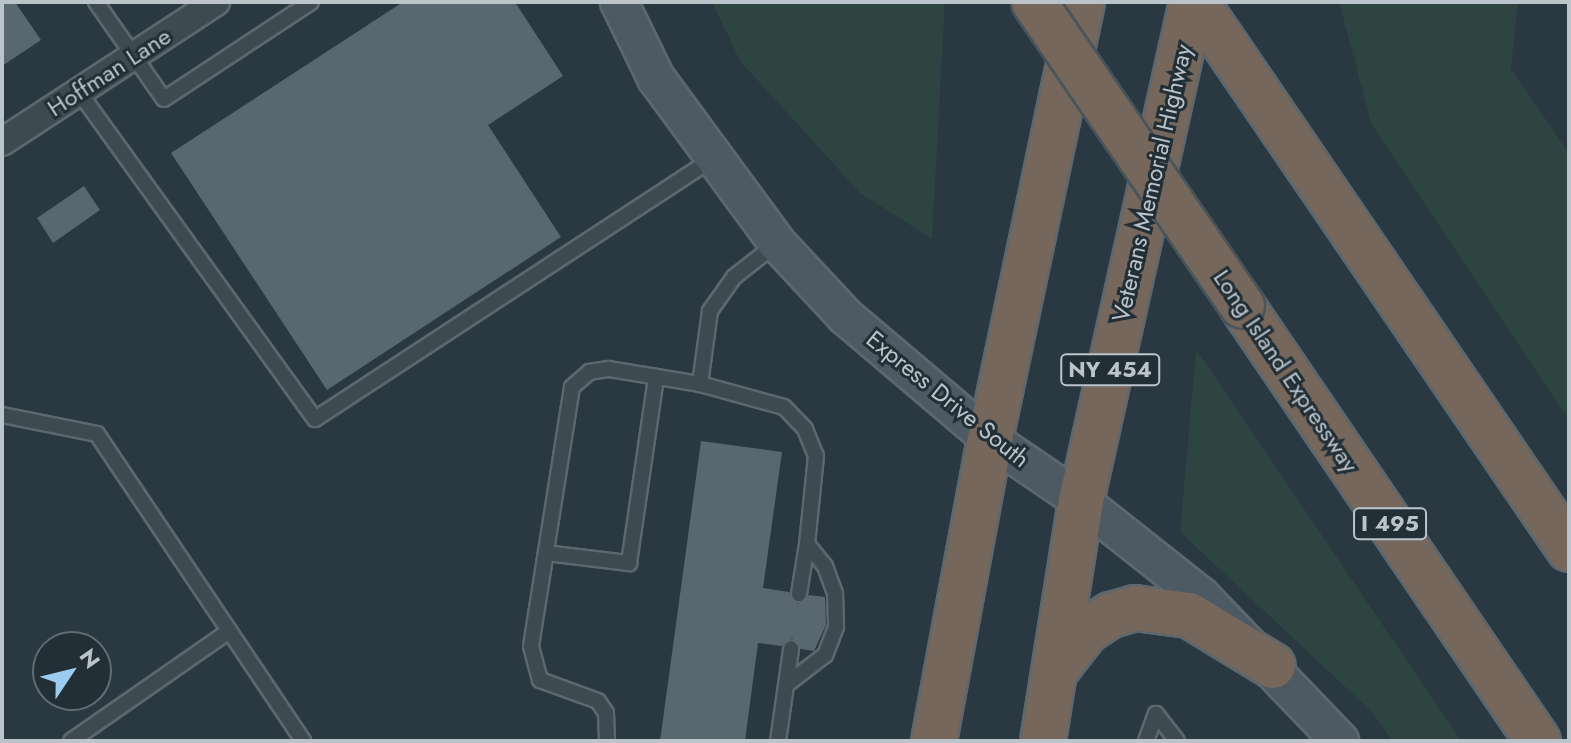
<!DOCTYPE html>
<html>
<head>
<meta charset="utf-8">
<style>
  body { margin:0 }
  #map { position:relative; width:1571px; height:743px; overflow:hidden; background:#2a3841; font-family:Jost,sans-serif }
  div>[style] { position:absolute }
  .green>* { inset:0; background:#2d4441 }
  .building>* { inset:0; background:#596771 }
  .roads { filter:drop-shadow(2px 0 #5c676e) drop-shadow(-2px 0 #5c676e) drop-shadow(0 2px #5c676e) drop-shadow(0 -2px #5c676e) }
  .lane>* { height:14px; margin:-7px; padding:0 7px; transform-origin:7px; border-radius:7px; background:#3e4a51 }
  .street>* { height:26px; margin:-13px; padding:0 13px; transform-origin:13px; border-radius:13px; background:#3e4a51 }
  .secondary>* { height:36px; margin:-18px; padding:0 18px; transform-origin:18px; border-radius:18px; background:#4d5a64 }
  .highway>* { height:44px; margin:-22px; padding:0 22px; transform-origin:22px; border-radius:22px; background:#76675c }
  .bridges { filter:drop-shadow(2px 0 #49545b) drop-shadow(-2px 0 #49545b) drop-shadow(0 2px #49545b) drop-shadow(0 -2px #49545b) }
  .highway-bridge>* { height:44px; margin:-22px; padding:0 22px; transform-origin:22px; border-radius:22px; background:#76675c }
  span { translate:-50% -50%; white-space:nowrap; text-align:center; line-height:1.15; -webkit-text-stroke:6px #232f37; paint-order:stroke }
  .shield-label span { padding:2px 6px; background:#232f37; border:2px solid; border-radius:6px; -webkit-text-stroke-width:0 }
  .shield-label { font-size:22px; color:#bbc4cb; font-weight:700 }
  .street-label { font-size:24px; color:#bbc4cb }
  .frame { position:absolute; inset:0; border:4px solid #bbc4cb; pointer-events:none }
  .north { position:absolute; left:32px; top:631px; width:80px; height:80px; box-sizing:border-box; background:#232f37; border:2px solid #606b72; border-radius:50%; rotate:55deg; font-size:22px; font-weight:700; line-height:32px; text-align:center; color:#bbc4cb }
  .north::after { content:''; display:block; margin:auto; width:28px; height:36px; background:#9dccee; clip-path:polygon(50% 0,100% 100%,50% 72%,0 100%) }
</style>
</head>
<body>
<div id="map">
  <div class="green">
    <div style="clip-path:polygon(712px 2px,945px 2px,932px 239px,860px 193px,740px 61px)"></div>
    <div style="clip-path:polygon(1339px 2px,1518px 2px,1511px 69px,1569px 153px,1569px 420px,1371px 123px)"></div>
    <div style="clip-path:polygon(1196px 349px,1461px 741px,1393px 741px,1372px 712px,1180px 532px)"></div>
  </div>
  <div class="building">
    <div style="clip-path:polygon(2px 2px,15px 2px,41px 40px,2px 66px)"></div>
    <div style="clip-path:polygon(403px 2px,515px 2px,563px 76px,488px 125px,561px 237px,327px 390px,171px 153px)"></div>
    <div style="clip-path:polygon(84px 186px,100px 210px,53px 243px,37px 218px)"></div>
    <div style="clip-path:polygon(701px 441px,782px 452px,763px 588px,789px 592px,798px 604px,809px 595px,825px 597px,826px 625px,814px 651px,801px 649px,792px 638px,781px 646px,758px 643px,745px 741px,660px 741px)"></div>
  </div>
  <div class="roads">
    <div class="lane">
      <div style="left:96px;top:2px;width:118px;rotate:55deg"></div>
      <div style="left:164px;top:99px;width:176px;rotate:-33.4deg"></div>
      <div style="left:79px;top:92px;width:403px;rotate:54.2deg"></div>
      <div style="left:315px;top:419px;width:475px;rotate:-33.2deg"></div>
      <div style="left:776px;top:244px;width:53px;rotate:141.8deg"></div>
      <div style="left:734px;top:277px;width:42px;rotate:125.2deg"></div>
      <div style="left:710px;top:311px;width:74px;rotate:97.8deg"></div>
      <div style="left:700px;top:384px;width:87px;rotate:15.3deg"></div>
      <div style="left:784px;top:407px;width:30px;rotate:46deg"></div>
      <div style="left:805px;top:429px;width:29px;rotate:68deg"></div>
      <div style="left:816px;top:456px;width:88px;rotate:95.8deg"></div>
      <div style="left:807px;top:544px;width:28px;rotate:51deg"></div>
      <div style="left:825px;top:566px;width:30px;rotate:70deg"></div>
      <div style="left:835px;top:594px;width:33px;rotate:88deg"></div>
      <div style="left:836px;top:627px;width:30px;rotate:111deg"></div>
      <div style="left:825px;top:655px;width:49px;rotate:142.4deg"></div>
      <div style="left:786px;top:685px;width:57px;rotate:98.1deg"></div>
      <div style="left:2px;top:415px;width:97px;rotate:11.3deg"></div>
      <div style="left:97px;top:434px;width:370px;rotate:56.1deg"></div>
      <div style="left:546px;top:553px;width:84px;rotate:6.9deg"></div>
      <div style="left:629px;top:563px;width:188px;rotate:-81.7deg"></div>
      <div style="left:799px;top:594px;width:51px;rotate:-80.9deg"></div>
      <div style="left:786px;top:685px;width:37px;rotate:-82deg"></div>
      <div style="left:71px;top:741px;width:193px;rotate:-34.8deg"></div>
      <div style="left:607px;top:741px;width:28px;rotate:-92deg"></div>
      <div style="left:606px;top:713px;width:14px;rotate:-124deg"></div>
      <div style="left:598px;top:701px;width:62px;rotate:-160.1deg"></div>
      <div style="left:540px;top:680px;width:35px;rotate:-105deg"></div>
      <div style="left:531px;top:646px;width:262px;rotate:-81deg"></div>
      <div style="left:572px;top:387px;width:23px;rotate:-41deg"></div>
      <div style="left:589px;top:372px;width:20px;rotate:-9deg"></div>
      <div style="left:609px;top:369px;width:92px;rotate:9.4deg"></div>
      <div style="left:1146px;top:741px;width:29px;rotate:-70deg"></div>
      <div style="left:1156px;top:714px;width:34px;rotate:52deg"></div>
    </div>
    <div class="street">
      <div style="left:2px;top:142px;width:256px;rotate:-33.2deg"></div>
    </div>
    <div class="secondary">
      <div style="left:619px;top:2px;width:85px;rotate:64deg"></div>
      <div style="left:656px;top:78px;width:205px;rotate:53.7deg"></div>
      <div style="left:777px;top:243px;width:100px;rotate:47deg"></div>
      <div style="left:845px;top:316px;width:190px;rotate:40.3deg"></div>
      <div style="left:990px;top:439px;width:110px;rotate:34.3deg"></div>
      <div style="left:1081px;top:501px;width:153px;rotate:38.4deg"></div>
      <div style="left:1201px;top:596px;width:201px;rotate:46.2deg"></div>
    </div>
    <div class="highway">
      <div style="left:1196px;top:2px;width:662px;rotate:55.71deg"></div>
      <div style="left:1242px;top:306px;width:526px;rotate:55.77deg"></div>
      <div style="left:1055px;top:671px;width:51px;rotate:-52.2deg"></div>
      <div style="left:1086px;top:631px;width:30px;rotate:-33deg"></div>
      <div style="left:1111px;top:615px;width:25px;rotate:-16deg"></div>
      <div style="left:1135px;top:608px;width:54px;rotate:7.4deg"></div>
      <div style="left:1189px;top:615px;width:98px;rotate:31.3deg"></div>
      <div style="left:934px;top:741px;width:307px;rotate:-79.5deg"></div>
      <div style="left:990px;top:439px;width:447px;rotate:-78.1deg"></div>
      <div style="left:1043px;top:741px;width:243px;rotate:-81deg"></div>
      <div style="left:1081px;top:501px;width:511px;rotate:-77.46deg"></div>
    </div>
  </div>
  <div class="bridges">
    <div class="highway-bridge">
      <div style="left:1034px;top:2px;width:368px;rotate:55.6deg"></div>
    </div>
  </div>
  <div class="shield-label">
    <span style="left:1110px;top:370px">NY 454</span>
    <span style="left:1390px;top:524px">I 495</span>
  </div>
  <div class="street-label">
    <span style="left:109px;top:72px;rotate:-33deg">Hoffman Lane</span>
    <span style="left:1152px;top:183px;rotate:-77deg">Veterans Memorial Highway</span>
    <span style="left:1286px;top:371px;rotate:56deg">Long Island Expressway</span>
    <span style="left:948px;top:399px;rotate:39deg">Express Drive South</span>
  </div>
  <div class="frame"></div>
  <div class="north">N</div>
</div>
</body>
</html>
